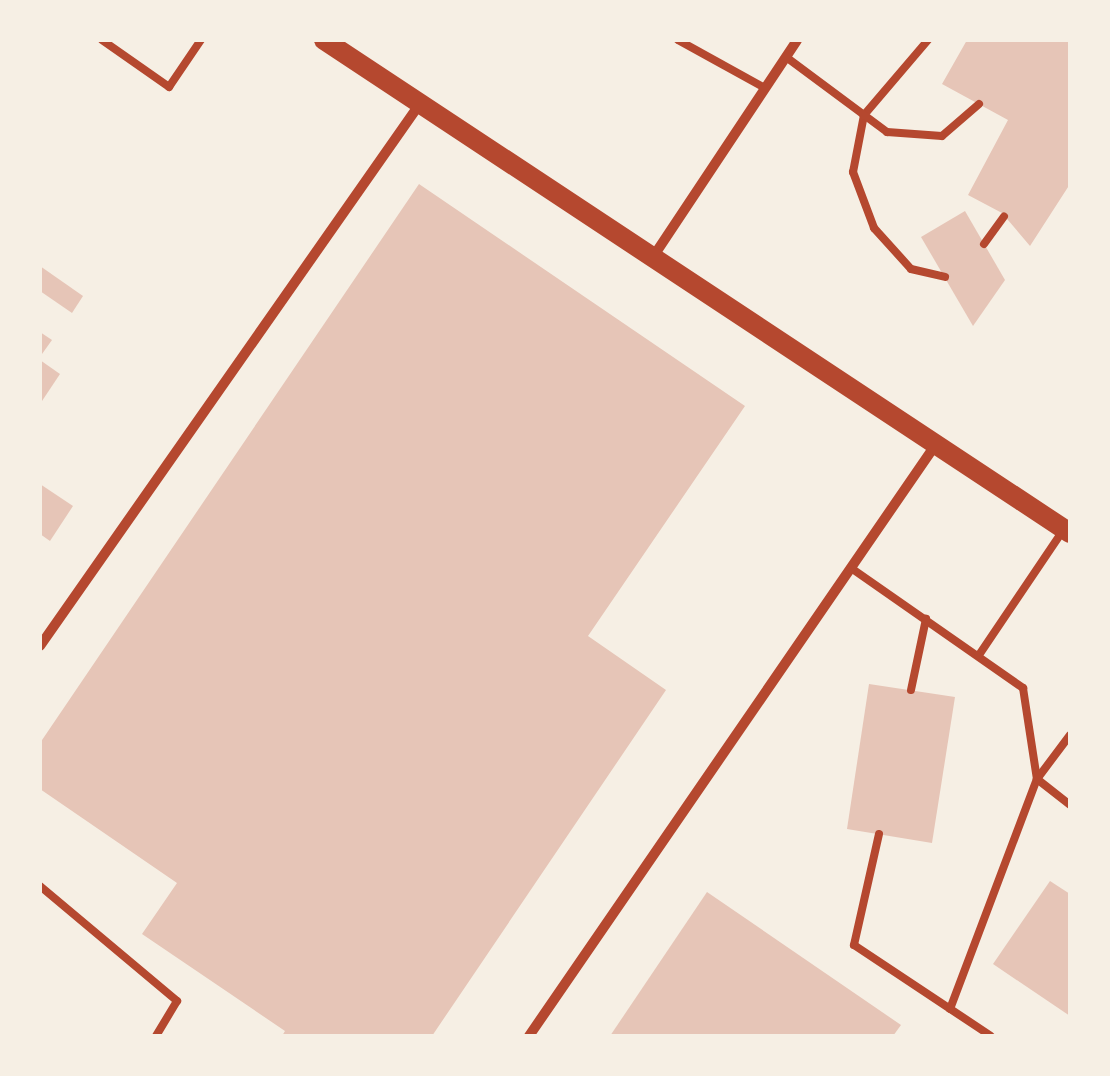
<!DOCTYPE html>
<html>
<head>
<meta charset="utf-8">
<style>
  body { margin:0 }
  #map { position:relative; width:1110px; height:1076px; overflow:hidden; background:#f6efe4; font-family:Lato,sans-serif }
  div>[style] { position:absolute }
  .building>* { inset:0; background:#e6c5b7 }
  .service>* { height:8px; margin:-4px; padding:0 4px; transform-origin:4px; border-radius:4px; background:#b5482f }
  .minor>* { height:10px; margin:-5px; padding:0 5px; transform-origin:5px; border-radius:5px; background:#b5482f }
  .secondary>* { height:20px; margin:-10px; padding:0 10px; transform-origin:10px; border-radius:10px; background:#b5482f }
  span { translate:-50% -50%; white-space:nowrap; text-align:center; line-height:1.15; -webkit-text-stroke:9px #f6efe4; paint-order:stroke }
  .frame { position:absolute; inset:0; border:42px solid #f6efe4; pointer-events:none }
</style>
</head>
<body>
<div id="map">
  <div class="building">
    <div style="clip-path:polygon(967px 40px,1070px 40px,1070px 184px,1030px 246px,1002px 213px,968px 195px,1008px 120px,942px 84px)"></div>
    <div style="clip-path:polygon(419px 184px,745px 406px,588px 636px,666px 690px,432px 1036px,282px 1036px,285px 1031px,142px 934px,177px 883px,40px 789px,40px 743px)"></div>
    <div style="clip-path:polygon(965px 211px,1005px 280px,973px 326px,921px 237px)"></div>
    <div style="clip-path:polygon(40px 266px,83px 296px,72px 313px,40px 291px)"></div>
    <div style="clip-path:polygon(40px 332px,52px 340px,42px 354px,40px 352px)"></div>
    <div style="clip-path:polygon(40px 360px,60px 374px,40px 404px)"></div>
    <div style="clip-path:polygon(40px 484px,73px 506px,50px 541px,40px 534px)"></div>
    <div style="clip-path:polygon(869px 684px,955px 697px,932px 843px,847px 829px)"></div>
    <div style="clip-path:polygon(1050px 881px,1070px 894px,1070px 1016px,993px 964px)"></div>
    <div style="clip-path:polygon(707px 892px,901px 1025px,893px 1036px,610px 1036px)"></div>
  </div>
  <div class="service">
    <div style="left:102px;top:40px;width:82px;rotate:35deg"></div>
    <div style="left:169px;top:87px;width:57px;rotate:-55.8deg"></div>
    <div style="left:678px;top:40px;width:99px;rotate:28.9deg"></div>
    <div style="left:928px;top:40px;width:99px;rotate:130.5deg"></div>
    <div style="left:864px;top:115px;width:58px;rotate:100.9deg"></div>
    <div style="left:853px;top:172px;width:60px;rotate:69.4deg"></div>
    <div style="left:874px;top:228px;width:55px;rotate:47.9deg"></div>
    <div style="left:911px;top:269px;width:35px;rotate:13deg"></div>
    <div style="left:786px;top:57px;width:126px;rotate:36.6deg"></div>
    <div style="left:887px;top:132px;width:55px;rotate:4.2deg"></div>
    <div style="left:942px;top:136px;width:49px;rotate:-40.9deg"></div>
    <div style="left:984px;top:244px;width:34px;rotate:-54deg"></div>
    <div style="left:851px;top:568px;width:210px;rotate:34.9deg"></div>
    <div style="left:1023px;top:688px;width:92px;rotate:81.3deg"></div>
    <div style="left:1037px;top:779px;width:42px;rotate:38.2deg"></div>
    <div style="left:979px;top:655px;width:152px;rotate:-56deg"></div>
    <div style="left:911px;top:690px;width:73px;rotate:-78.1deg"></div>
    <div style="left:879px;top:834px;width:114px;rotate:102.7deg"></div>
    <div style="left:854px;top:945px;width:164px;rotate:33.6deg"></div>
    <div style="left:40px;top:886px;width:179px;rotate:40deg"></div>
    <div style="left:177px;top:1001px;width:41px;rotate:121deg"></div>
    <div style="left:950px;top:1009px;width:246px;rotate:-69.3deg"></div>
    <div style="left:1037px;top:779px;width:55px;rotate:-53.1deg"></div>
  </div>
  <div class="minor">
    <div style="left:653px;top:257px;width:260px;rotate:-56.4deg"></div>
    <div style="left:40px;top:646px;width:661px;rotate:-54.99deg"></div>
    <div style="left:529px;top:1036px;width:718px;rotate:-55.49deg"></div>
  </div>
  <div class="secondary">
    <div style="left:324px;top:40px;width:894px;rotate:33.46deg"></div>
  </div>
  <div class="frame"></div>
</div>
</body>
</html>
